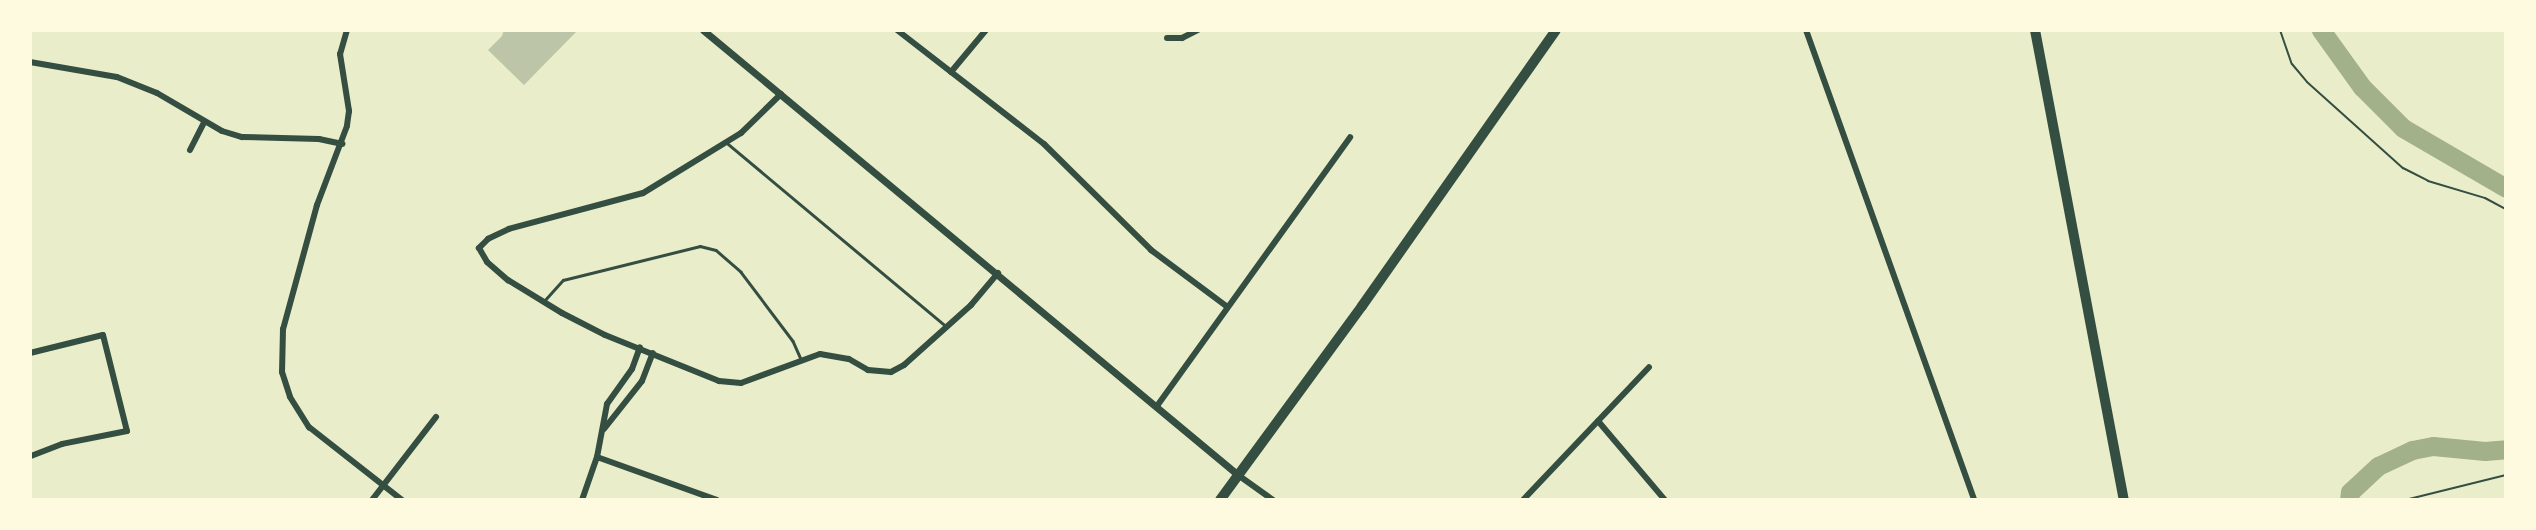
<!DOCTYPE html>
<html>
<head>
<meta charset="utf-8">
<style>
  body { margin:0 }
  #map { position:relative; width:2536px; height:530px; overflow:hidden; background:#e9edc9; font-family:"Public Sans",sans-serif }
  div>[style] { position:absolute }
  .river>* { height:19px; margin:-9.5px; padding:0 9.5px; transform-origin:9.5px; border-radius:9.5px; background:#a3b18a }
  .building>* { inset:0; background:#bcc5a7 }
  .path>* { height:2px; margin:-1px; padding:0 1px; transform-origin:1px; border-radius:1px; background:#344e41 }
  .service>* { height:2.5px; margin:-1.25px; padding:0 1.25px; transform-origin:1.25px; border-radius:1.25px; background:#344e41 }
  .minor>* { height:6px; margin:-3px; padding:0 3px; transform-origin:3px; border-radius:3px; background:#344e41 }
  .tertiary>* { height:7px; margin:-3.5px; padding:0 3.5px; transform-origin:3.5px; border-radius:3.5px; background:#344e41 }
  .primary>* { height:10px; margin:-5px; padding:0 5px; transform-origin:5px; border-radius:5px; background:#344e41 }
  span { translate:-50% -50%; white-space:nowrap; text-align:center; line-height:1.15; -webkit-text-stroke:5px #fefae0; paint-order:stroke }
  .frame { position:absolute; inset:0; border:32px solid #fefae0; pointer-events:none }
</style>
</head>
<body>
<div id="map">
  <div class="river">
    <div style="left:2321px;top:30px;width:70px;rotate:54.3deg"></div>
    <div style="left:2362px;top:87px;width:58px;rotate:45deg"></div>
    <div style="left:2403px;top:128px;width:119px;rotate:30.2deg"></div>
    <div style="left:2349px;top:500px;width:8px;rotate:-83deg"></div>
    <div style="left:2350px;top:492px;width:38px;rotate:-43deg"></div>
    <div style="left:2378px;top:466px;width:38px;rotate:-25deg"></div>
    <div style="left:2412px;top:450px;width:21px;rotate:-11deg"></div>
    <div style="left:2433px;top:446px;width:52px;rotate:5.5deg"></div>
    <div style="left:2485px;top:451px;width:21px;rotate:-5deg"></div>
  </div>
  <div class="building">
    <div style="clip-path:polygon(504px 30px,578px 30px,524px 85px,488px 50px,502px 36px)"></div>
  </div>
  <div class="path">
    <div style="left:2280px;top:30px;width:36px;rotate:71deg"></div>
    <div style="left:2292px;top:64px;width:23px;rotate:50deg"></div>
    <div style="left:2307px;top:82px;width:129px;rotate:41.9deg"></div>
    <div style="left:2403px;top:168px;width:28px;rotate:27deg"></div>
    <div style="left:2428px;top:181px;width:59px;rotate:16.6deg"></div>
    <div style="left:2485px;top:198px;width:24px;rotate:28deg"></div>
    <div style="left:2405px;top:500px;width:104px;rotate:-13.9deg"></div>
  </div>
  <div class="service">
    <div style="left:727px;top:143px;width:287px;rotate:39.9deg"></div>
    <div style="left:544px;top:301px;width:28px;rotate:-48deg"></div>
    <div style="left:563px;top:280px;width:141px;rotate:-13.9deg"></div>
    <div style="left:700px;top:246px;width:16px;rotate:14deg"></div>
    <div style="left:716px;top:250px;width:33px;rotate:41deg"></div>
    <div style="left:741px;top:272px;width:86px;rotate:53deg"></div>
    <div style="left:793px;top:341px;width:20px;rotate:66deg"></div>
  </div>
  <div class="minor">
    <div style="left:347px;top:30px;width:25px;rotate:106deg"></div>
    <div style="left:340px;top:54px;width:58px;rotate:81deg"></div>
    <div style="left:349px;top:111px;width:15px;rotate:98deg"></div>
    <div style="left:347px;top:126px;width:85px;rotate:110.8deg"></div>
    <div style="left:317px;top:205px;width:129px;rotate:105.3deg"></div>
    <div style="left:283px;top:329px;width:43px;rotate:91.3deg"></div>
    <div style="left:282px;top:372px;width:26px;rotate:72deg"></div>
    <div style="left:290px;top:397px;width:36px;rotate:58deg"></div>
    <div style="left:309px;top:427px;width:118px;rotate:38.1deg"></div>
    <div style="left:897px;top:30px;width:186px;rotate:37.8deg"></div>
    <div style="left:1044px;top:144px;width:151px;rotate:44.7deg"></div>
    <div style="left:1151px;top:250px;width:94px;rotate:36.7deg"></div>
    <div style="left:1806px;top:30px;width:499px;rotate:70.3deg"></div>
    <div style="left:1167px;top:38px;width:15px"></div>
    <div style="left:1182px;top:38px;width:18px;rotate:-27deg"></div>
    <div style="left:30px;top:62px;width:88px;rotate:9.8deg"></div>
    <div style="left:117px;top:77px;width:43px;rotate:21.8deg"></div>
    <div style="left:157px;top:93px;width:75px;rotate:30.3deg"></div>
    <div style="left:222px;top:131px;width:21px;rotate:17deg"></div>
    <div style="left:242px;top:137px;width:77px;rotate:1.5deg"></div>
    <div style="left:319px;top:139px;width:24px;rotate:12deg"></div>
    <div style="left:951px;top:72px;width:55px;rotate:-50.2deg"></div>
    <div style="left:781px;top:94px;width:56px;rotate:135.7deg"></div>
    <div style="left:741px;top:133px;width:115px;rotate:148.5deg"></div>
    <div style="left:643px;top:193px;width:139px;rotate:165deg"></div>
    <div style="left:509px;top:229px;width:23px;rotate:155deg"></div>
    <div style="left:488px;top:239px;width:13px;rotate:135deg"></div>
    <div style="left:479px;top:248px;width:16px;rotate:60deg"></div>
    <div style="left:487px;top:262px;width:28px;rotate:41deg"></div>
    <div style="left:508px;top:280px;width:63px;rotate:31.4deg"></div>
    <div style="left:562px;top:313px;width:48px;rotate:27.1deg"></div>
    <div style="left:605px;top:335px;width:123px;rotate:22deg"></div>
    <div style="left:719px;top:381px;width:22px;rotate:5deg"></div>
    <div style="left:741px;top:383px;width:84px;rotate:-20.2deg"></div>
    <div style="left:820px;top:354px;width:29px;rotate:10deg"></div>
    <div style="left:849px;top:359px;width:22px;rotate:30deg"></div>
    <div style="left:868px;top:370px;width:23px;rotate:5deg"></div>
    <div style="left:891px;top:372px;width:15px;rotate:-28deg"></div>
    <div style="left:904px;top:365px;width:90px;rotate:-41.8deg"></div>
    <div style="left:971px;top:305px;width:42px;rotate:-49.8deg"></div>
    <div style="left:190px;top:150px;width:31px;rotate:-63deg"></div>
    <div style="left:30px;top:353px;width:75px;rotate:-13.9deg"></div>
    <div style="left:103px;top:335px;width:99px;rotate:76deg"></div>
    <div style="left:127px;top:431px;width:66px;rotate:168.7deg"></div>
    <div style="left:62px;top:444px;width:34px;rotate:159deg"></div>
    <div style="left:1157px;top:406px;width:331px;rotate:-54.3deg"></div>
    <div style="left:1598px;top:421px;width:104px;rotate:49.7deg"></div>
    <div style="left:604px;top:429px;width:61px;rotate:-51.6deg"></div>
    <div style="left:642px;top:381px;width:30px;rotate:-69deg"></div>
    <div style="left:597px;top:457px;width:127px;rotate:19.7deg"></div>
    <div style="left:1238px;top:475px;width:43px;rotate:35.5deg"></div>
    <div style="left:372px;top:500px;width:105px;rotate:-52.4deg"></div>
    <div style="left:582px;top:500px;width:46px;rotate:-70.8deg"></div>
    <div style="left:597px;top:457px;width:54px;rotate:-79.3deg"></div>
    <div style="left:607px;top:404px;width:43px;rotate:-54.5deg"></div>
    <div style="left:632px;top:369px;width:23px;rotate:-70deg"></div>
    <div style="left:1523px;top:500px;width:183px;rotate:-46.5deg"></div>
  </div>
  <div class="tertiary">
    <div style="left:703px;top:30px;width:696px;rotate:39.75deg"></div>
  </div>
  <div class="primary">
    <div style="left:2035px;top:30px;width:478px;rotate:79.3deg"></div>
    <div style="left:1220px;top:500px;width:240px;rotate:-53.8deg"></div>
    <div style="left:1362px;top:306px;width:337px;rotate:-54.9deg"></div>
  </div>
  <div class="frame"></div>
</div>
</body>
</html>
